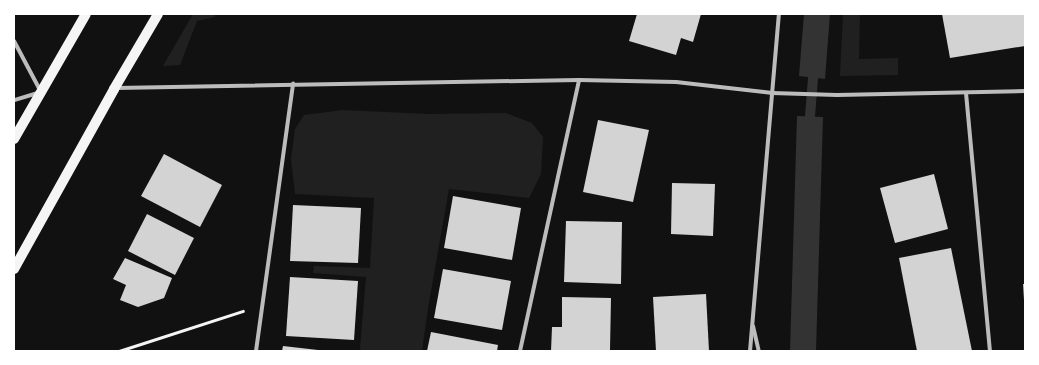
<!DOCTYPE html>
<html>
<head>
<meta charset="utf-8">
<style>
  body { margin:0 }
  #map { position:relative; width:1039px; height:365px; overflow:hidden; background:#111; font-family:"DM Sans",sans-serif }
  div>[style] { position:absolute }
  .green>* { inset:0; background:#202020 }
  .water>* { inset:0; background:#333 }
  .stream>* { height:10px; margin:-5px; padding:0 5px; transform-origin:5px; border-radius:5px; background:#333 }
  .building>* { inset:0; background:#d3d3d3 }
  .path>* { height:2.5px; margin:-1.25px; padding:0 1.25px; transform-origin:1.25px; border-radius:1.25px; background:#f5f5f5 }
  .minor>* { height:4px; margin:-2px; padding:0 2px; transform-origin:2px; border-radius:2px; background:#bcbcbc }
  .primary>* { height:10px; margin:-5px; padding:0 5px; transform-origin:5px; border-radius:5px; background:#f5f5f5 }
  span { translate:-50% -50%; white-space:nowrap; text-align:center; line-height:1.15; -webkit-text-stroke:4px #fff; paint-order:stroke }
  .frame { position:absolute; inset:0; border:15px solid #fff; pointer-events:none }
</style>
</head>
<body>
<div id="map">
  <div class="green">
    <div style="clip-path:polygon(193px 14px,215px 14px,215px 17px,197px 21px,180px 65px,163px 66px)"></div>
    <div style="clip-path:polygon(843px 14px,860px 14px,859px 59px,898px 58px,898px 75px,840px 76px)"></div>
    <div style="clip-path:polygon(343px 110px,428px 114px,506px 113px,532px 123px,543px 137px,541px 174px,529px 198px,449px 189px,428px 308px,422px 351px,361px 351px,360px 348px,366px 277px,313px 273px,314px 266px,370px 268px,374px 198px,295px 194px,291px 159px,295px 129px,304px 115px)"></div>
  </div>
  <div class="water">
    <div style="clip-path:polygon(804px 14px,830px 14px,825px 79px,799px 76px)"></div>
    <div style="clip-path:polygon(797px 116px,823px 117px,816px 351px,790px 351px)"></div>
  </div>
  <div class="stream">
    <div style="left:809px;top:129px;width:64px;rotate:-85.5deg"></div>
  </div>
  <div class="building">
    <div style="clip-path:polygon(637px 14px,701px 14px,693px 42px,681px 38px,676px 55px,629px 41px)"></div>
    <div style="clip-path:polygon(942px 14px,1025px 14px,1025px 46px,950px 58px)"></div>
    <div style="clip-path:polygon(598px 120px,649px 130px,633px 202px,583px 192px)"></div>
    <div style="clip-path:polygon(164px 154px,222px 185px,200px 227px,141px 196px)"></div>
    <div style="clip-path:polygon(934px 174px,948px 229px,895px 243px,880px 188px)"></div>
    <div style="clip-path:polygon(672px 183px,715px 184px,713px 236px,671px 234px)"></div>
    <div style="clip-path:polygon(453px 196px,521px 208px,512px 260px,444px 248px)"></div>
    <div style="clip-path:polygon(293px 205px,361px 208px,358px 263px,290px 261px)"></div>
    <div style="clip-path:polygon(147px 214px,194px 238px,175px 275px,128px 251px)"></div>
    <div style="clip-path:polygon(566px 221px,622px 222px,621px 284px,564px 282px)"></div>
    <div style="clip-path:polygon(951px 248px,972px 351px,917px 351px,899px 258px)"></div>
    <div style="clip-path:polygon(125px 258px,172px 278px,164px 298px,138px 307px,120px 300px,126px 285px,113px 279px)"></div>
    <div style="clip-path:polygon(443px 269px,511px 281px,502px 330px,434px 318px)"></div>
    <div style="clip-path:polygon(290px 277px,358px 281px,354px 340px,286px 336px)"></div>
    <div style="clip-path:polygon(1023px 284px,1025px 284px,1025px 300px,1024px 300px)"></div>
    <div style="clip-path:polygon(706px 294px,709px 351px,656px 351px,653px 297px)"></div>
    <div style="clip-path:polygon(562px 297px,611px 298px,610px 350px,551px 351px,552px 327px,562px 327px)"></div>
    <div style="clip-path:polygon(431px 332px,498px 345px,497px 351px,427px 351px)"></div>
    <div style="clip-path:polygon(283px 346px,318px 350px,318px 351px,282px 351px)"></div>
  </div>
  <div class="path">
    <div style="left:119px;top:351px;width:130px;rotate:-17.9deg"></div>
  </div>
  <div class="minor">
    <div style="left:14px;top:41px;width:58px;rotate:62.1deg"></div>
    <div style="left:41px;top:92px;width:28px;rotate:163deg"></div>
    <div style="left:116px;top:88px;width:463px;rotate:-1deg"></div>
    <div style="left:579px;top:80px;width:97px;rotate:1.2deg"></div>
    <div style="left:676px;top:82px;width:97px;rotate:6.5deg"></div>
    <div style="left:772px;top:93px;width:65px;rotate:1.8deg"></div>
    <div style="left:837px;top:95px;width:188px;rotate:-1.2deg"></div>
    <div style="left:966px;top:93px;width:259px;rotate:84.7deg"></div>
    <div style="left:753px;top:326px;width:26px;rotate:77deg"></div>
    <div style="left:256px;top:351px;width:270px;rotate:-82.1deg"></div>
    <div style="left:520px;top:351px;width:277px;rotate:-77.7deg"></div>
    <div style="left:750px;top:351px;width:338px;rotate:-85.1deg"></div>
  </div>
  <div class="primary">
    <div style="left:14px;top:139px;width:144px;rotate:-60.1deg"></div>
    <div style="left:14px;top:269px;width:206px;rotate:-60.9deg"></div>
    <div style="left:114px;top:89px;width:87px;rotate:-59.6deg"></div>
  </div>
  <div class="frame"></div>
</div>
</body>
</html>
